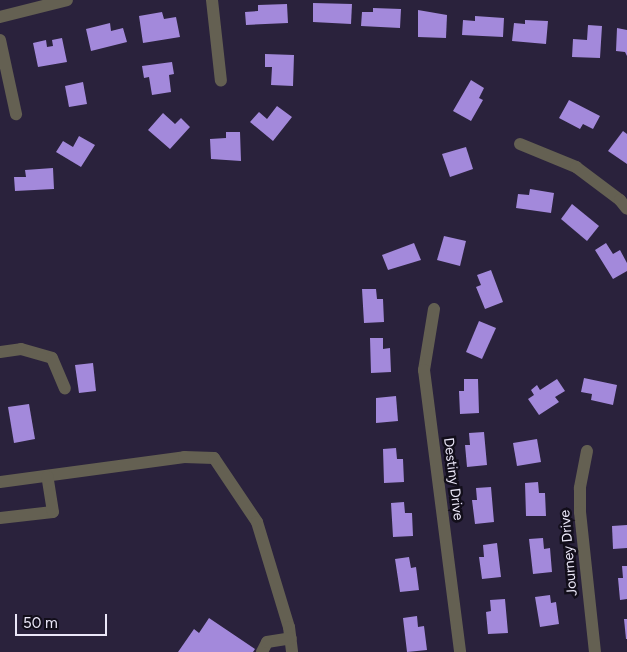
<!DOCTYPE html>
<html>
<head>
<meta charset="utf-8">
<style>
  body { margin:0 }
  #map { position:relative; width:627px; height:652px; overflow:hidden; background:#2a223c; font-family:Figtree,sans-serif }
  div>[style] { position:absolute }
  .building>* { inset:0; background:#a389db }
  .minor>* { height:12px; margin:-6px; padding:0 6px; transform-origin:6px; border-radius:6px; background:#646052 }
  span { translate:-50% -50%; white-space:nowrap; text-align:center; line-height:1.15; -webkit-text-stroke:5px #120e1a; paint-order:stroke }
  .street-label { font-size:14px; color:#ebe7f8 }
  .scale { position:absolute; left:15px; top:614px; width:92px; height:22px; box-sizing:border-box; border:2px solid #ebe7f8; border-top:0; padding-left:6px; font-size:15px; line-height:18px; white-space:nowrap; color:#ebe7f8; -webkit-text-stroke:4px #120e1a; paint-order:stroke }
</style>
</head>
<body>
<div id="map">
  <div class="building">
    <div style="clip-path:polygon(313px 3px,352px 4px,351px 24px,313px 22px)"></div>
    <div style="clip-path:polygon(287px 4px,288px 23px,246px 25px,245px 12px,258px 11px,258px 5px)"></div>
    <div style="clip-path:polygon(373px 8px,401px 9px,400px 28px,361px 26px,362px 12px,373px 12px)"></div>
    <div style="clip-path:polygon(418px 10px,447px 15px,446px 38px,418px 37px)"></div>
    <div style="clip-path:polygon(162px 12px,164px 19px,176px 17px,180px 37px,143px 43px,139px 16px)"></div>
    <div style="clip-path:polygon(475px 16px,504px 18px,503px 37px,462px 35px,463px 20px,475px 21px)"></div>
    <div style="clip-path:polygon(525px 20px,548px 21px,546px 44px,512px 41px,514px 23px,525px 24px)"></div>
    <div style="clip-path:polygon(110px 23px,111px 31px,123px 28px,127px 42px,91px 51px,86px 29px)"></div>
    <div style="clip-path:polygon(588px 25px,602px 26px,600px 58px,572px 57px,573px 39px,587px 40px)"></div>
    <div style="clip-path:polygon(617px 28px,627px 30px,627px 56px,625px 52px,616px 51px)"></div>
    <div style="clip-path:polygon(62px 38px,67px 62px,38px 67px,33px 43px,46px 40px,47px 47px,53px 46px,52px 40px)"></div>
    <div style="clip-path:polygon(265px 54px,294px 55px,293px 86px,271px 85px,272px 67px,265px 67px)"></div>
    <div style="clip-path:polygon(172px 62px,174px 74px,169px 75px,171px 92px,152px 95px,149px 77px,144px 78px,142px 66px)"></div>
    <div style="clip-path:polygon(471px 80px,484px 88px,479px 98px,483px 100px,471px 121px,453px 111px)"></div>
    <div style="clip-path:polygon(83px 82px,87px 104px,69px 107px,65px 86px)"></div>
    <div style="clip-path:polygon(569px 100px,600px 116px,593px 129px,583px 124px,580px 129px,559px 118px)"></div>
    <div style="clip-path:polygon(277px 106px,292px 117px,273px 141px,250px 122px,259px 112px,267px 119px)"></div>
    <div style="clip-path:polygon(163px 113px,175px 124px,181px 118px,190px 127px,170px 149px,148px 130px)"></div>
    <div style="clip-path:polygon(623px 131px,627px 134px,627px 164px,608px 151px)"></div>
    <div style="clip-path:polygon(226px 132px,240px 132px,241px 161px,211px 159px,210px 139px,226px 138px)"></div>
    <div style="clip-path:polygon(79px 136px,95px 145px,81px 167px,56px 152px,63px 141px,73px 147px)"></div>
    <div style="clip-path:polygon(466px 147px,473px 169px,450px 177px,442px 154px)"></div>
    <div style="clip-path:polygon(53px 168px,54px 189px,15px 191px,14px 177px,26px 177px,25px 170px)"></div>
    <div style="clip-path:polygon(530px 189px,554px 193px,551px 213px,516px 208px,518px 194px,529px 195px)"></div>
    <div style="clip-path:polygon(572px 204px,599px 226px,587px 241px,561px 219px)"></div>
    <div style="clip-path:polygon(444px 236px,466px 241px,460px 266px,437px 260px)"></div>
    <div style="clip-path:polygon(414px 243px,421px 260px,388px 270px,382px 255px)"></div>
    <div style="clip-path:polygon(606px 243px,613px 254px,620px 250px,627px 263px,627px 271px,613px 279px,595px 250px)"></div>
    <div style="clip-path:polygon(491px 270px,503px 302px,485px 309px,476px 287px,481px 285px,477px 275px)"></div>
    <div style="clip-path:polygon(362px 289px,376px 289px,377px 299px,383px 299px,384px 322px,364px 323px)"></div>
    <div style="clip-path:polygon(479px 321px,496px 328px,482px 359px,466px 352px)"></div>
    <div style="clip-path:polygon(370px 338px,383px 338px,383px 349px,390px 348px,391px 372px,371px 373px)"></div>
    <div style="clip-path:polygon(93px 363px,96px 391px,79px 393px,75px 365px)"></div>
    <div style="clip-path:polygon(584px 378px,617px 385px,613px 405px,591px 400px,592px 394px,581px 392px)"></div>
    <div style="clip-path:polygon(464px 379px,478px 379px,479px 413px,460px 414px,459px 391px,464px 391px)"></div>
    <div style="clip-path:polygon(557px 379px,565px 391px,555px 397px,559px 402px,539px 415px,528px 399px,534px 395px,531px 390px,537px 385px,540px 390px)"></div>
    <div style="clip-path:polygon(396px 396px,398px 421px,376px 423px,376px 398px)"></div>
    <div style="clip-path:polygon(29px 404px,35px 439px,14px 443px,8px 407px)"></div>
    <div style="clip-path:polygon(484px 432px,487px 465px,467px 467px,465px 445px,470px 445px,469px 433px)"></div>
    <div style="clip-path:polygon(537px 439px,541px 462px,517px 466px,513px 443px)"></div>
    <div style="clip-path:polygon(396px 448px,397px 459px,403px 459px,404px 482px,384px 483px,383px 449px)"></div>
    <div style="clip-path:polygon(538px 482px,539px 493px,545px 493px,546px 516px,526px 516px,525px 483px)"></div>
    <div style="clip-path:polygon(491px 487px,494px 522px,475px 524px,472px 500px,477px 500px,476px 488px)"></div>
    <div style="clip-path:polygon(404px 502px,405px 513px,412px 513px,413px 536px,393px 537px,391px 503px)"></div>
    <div style="clip-path:polygon(627px 525px,627px 548px,613px 549px,612px 526px)"></div>
    <div style="clip-path:polygon(543px 538px,544px 549px,550px 548px,552px 572px,533px 574px,529px 539px)"></div>
    <div style="clip-path:polygon(497px 543px,501px 577px,482px 579px,479px 557px,484px 557px,483px 545px)"></div>
    <div style="clip-path:polygon(409px 557px,411px 568px,416px 567px,419px 590px,400px 592px,395px 559px)"></div>
    <div style="clip-path:polygon(622px 566px,627px 566px,627px 599px,620px 600px,618px 578px,623px 578px)"></div>
    <div style="clip-path:polygon(550px 595px,551px 603px,556px 602px,559px 624px,540px 627px,535px 597px)"></div>
    <div style="clip-path:polygon(505px 599px,508px 633px,488px 634px,486px 612px,491px 611px,490px 600px)"></div>
    <div style="clip-path:polygon(417px 616px,418px 627px,424px 626px,427px 650px,407px 652px,403px 618px)"></div>
    <div style="clip-path:polygon(209px 618px,255px 649px,253px 652px,178px 652px,194px 629px,199px 633px)"></div>
    <div style="clip-path:polygon(624px 619px,627px 619px,627px 639px,626px 639px)"></div>
  </div>
  <div class="minor">
    <div style="left:212px;top:0;width:81px;rotate:83.7deg"></div>
    <div style="left:0;top:17px;width:69px;rotate:-14.2deg"></div>
    <div style="left:0;top:40px;width:76px;rotate:77.8deg"></div>
    <div style="left:520px;top:144px;width:61px;rotate:22.3deg"></div>
    <div style="left:576px;top:167px;width:55px;rotate:36.9deg"></div>
    <div style="left:620px;top:200px;width:11px;rotate:52deg"></div>
    <div style="left:434px;top:309px;width:62px;rotate:99.3deg"></div>
    <div style="left:424px;top:370px;width:284px;rotate:82.7deg"></div>
    <div style="left:0;top:352px;width:21px;rotate:-8deg"></div>
    <div style="left:21px;top:349px;width:32px;rotate:16deg"></div>
    <div style="left:52px;top:358px;width:33px;rotate:67deg"></div>
    <div style="left:587px;top:451px;width:38px;rotate:101deg"></div>
    <div style="left:580px;top:488px;width:24px;rotate:90deg"></div>
    <div style="left:580px;top:512px;width:141px;rotate:83.9deg"></div>
    <div style="left:0;top:482px;width:186px;rotate:-7.7deg"></div>
    <div style="left:184px;top:457px;width:30px;rotate:2deg"></div>
    <div style="left:214px;top:458px;width:77px;rotate:56.1deg"></div>
    <div style="left:257px;top:522px;width:110px;rotate:73.1deg"></div>
    <div style="left:289px;top:627px;width:25px;rotate:83deg"></div>
    <div style="left:0;top:518px;width:53px;rotate:-6.5deg"></div>
    <div style="left:53px;top:512px;width:36px;rotate:-99deg"></div>
    <div style="left:262px;top:652px;width:11px;rotate:-63deg"></div>
    <div style="left:267px;top:642px;width:24px;rotate:-9deg"></div>
  </div>
  <div class="street-label">
    <span style="left:453px;top:479px;rotate:83deg">Destiny Drive</span>
    <span style="left:569px;top:553px;rotate:-95deg">Journey Drive</span>
  </div>
  <div class="scale">50 m</div>
</div>
</body>
</html>
